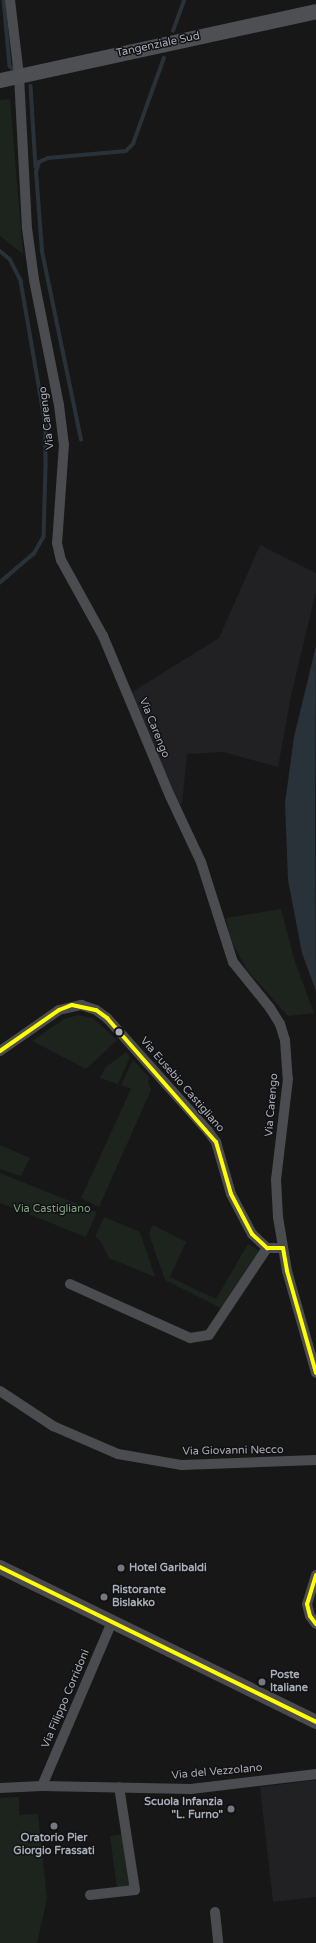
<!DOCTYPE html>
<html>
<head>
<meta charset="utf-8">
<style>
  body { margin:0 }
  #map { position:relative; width:316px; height:1943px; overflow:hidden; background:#171717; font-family:"Varela Round",sans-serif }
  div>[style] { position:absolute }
  .built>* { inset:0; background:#212123 }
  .green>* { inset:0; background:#1d241e }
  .water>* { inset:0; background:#2a3239 }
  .stream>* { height:3.5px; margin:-1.75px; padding:0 1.75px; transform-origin:1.75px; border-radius:1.75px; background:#2a3239 }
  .minor>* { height:10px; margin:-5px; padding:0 5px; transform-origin:5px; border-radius:5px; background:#4b4c50 }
  .secondary>* { height:14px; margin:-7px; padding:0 7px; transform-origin:7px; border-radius:7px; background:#4a4a4e }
  .primary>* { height:15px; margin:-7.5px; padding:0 7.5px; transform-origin:7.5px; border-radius:7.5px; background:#4d4f52 }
  .bus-1>* { height:4px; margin:-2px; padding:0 2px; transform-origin:2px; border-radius:2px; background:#ff0 }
  .dots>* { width:11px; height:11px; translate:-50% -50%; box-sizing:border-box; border:2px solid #111113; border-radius:50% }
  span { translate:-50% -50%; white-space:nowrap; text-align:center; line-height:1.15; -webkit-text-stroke:3px #111113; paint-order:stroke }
  .street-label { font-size:11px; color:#a8adb8 }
  .park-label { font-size:11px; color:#7fa381 }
  .poi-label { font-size:11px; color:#a8adb8; font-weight:700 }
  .left { translate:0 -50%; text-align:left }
  .right { translate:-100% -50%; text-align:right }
</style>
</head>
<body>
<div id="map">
  <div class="built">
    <div style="clip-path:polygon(260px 545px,316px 573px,316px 591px,291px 696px,278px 767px,223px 752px,187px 754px,182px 804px,178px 804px,132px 692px,219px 638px)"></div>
    <div style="clip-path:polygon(316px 1780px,316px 1897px,273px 1902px,260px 1787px)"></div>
  </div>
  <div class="green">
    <div style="clip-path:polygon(10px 99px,23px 254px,0 236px,0 100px)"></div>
    <div style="clip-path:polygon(281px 909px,295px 962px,314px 1013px,288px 1016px,248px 971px,230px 939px,226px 918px)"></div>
    <div style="clip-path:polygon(78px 1015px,93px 1018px,117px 1040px,86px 1069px,32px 1041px,64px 1019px)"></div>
    <div style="clip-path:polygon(126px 1052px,130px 1057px,118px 1084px,100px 1078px,106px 1067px)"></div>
    <div style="clip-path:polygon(133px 1060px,149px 1077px,148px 1082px,151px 1090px,99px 1207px,81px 1198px,131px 1089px,121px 1085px)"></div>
    <div style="clip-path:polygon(0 1145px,30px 1158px,21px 1176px,0 1169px)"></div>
    <div style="clip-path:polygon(0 1173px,97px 1212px,86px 1237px,0 1203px)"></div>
    <div style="clip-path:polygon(104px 1217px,140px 1232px,155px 1277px,109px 1258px,100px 1240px,95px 1237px)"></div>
    <div style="clip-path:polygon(153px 1225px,186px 1242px,170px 1277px,216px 1299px,248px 1244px,259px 1251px,221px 1308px,165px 1280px,149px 1234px)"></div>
    <div style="clip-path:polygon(19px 1797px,19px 1815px,38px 1814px,47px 1899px,37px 1943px,0 1943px,0 1798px)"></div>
    <div style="clip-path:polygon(125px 1834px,131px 1888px,117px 1889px,110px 1836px)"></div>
  </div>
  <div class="water">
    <div style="clip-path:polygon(316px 646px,315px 820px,316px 991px,302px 953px,288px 880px,285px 803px,294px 737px)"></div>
  </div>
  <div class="stream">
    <div style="left:4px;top:0;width:66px;rotate:84.8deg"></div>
    <div style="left:10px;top:66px;width:3px;rotate:45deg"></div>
    <div style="left:173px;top:31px;width:33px;rotate:-70deg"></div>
    <div style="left:31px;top:86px;width:81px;rotate:86.5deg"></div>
    <div style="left:0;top:251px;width:13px;rotate:39deg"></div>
    <div style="left:10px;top:259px;width:25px;rotate:63deg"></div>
    <div style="left:21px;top:281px;width:146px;rotate:80.2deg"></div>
    <div style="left:46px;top:425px;width:42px;rotate:90deg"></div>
    <div style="left:46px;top:467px;width:70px;rotate:91.6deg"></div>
    <div style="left:44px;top:537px;width:20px;rotate:120deg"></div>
    <div style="left:34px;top:554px;width:45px;rotate:139.5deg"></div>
    <div style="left:81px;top:440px;width:193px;rotate:-101.7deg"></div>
    <div style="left:42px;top:251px;width:79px;rotate:-94.3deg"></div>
    <div style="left:36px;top:172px;width:10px;rotate:-73deg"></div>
    <div style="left:39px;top:162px;width:10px;rotate:-24deg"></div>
    <div style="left:48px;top:158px;width:78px;rotate:-5.1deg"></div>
    <div style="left:126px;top:151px;width:10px;rotate:-45deg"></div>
    <div style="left:133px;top:144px;width:91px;rotate:-70.2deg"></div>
  </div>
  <div class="minor">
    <div style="left:10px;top:0;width:77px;rotate:83.2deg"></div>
    <div style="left:19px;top:76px;width:152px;rotate:87deg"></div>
    <div style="left:27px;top:228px;width:52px;rotate:82.3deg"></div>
    <div style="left:34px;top:280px;width:127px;rotate:78.7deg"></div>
    <div style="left:59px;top:405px;width:39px;rotate:83deg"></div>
    <div style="left:64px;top:444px;width:99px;rotate:94deg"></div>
    <div style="left:57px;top:543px;width:17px;rotate:77deg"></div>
    <div style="left:61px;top:560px;width:87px;rotate:61.1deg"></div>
    <div style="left:103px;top:636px;width:173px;rotate:67.3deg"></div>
    <div style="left:170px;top:796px;width:73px;rotate:64.8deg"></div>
    <div style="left:201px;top:862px;width:105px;rotate:72.3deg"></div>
    <div style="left:233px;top:962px;width:59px;rotate:51.2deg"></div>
    <div style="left:270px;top:1008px;width:19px;rotate:58deg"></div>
    <div style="left:280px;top:1024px;width:17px;rotate:73deg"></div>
    <div style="left:285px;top:1040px;width:39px;rotate:86deg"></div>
    <div style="left:288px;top:1079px;width:101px;rotate:96.8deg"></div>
    <div style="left:276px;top:1179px;width:38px;rotate:87deg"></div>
    <div style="left:278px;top:1217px;width:55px;rotate:80.5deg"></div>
    <div style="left:287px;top:1271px;width:106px;rotate:74.1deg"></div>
    <div style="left:0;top:1051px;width:72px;rotate:-34.8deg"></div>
    <div style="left:59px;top:1010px;width:23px;rotate:-13deg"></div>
    <div style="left:81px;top:1005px;width:16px;rotate:18deg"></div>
    <div style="left:96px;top:1010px;width:14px;rotate:36deg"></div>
    <div style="left:107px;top:1018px;width:152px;rotate:48.2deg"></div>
    <div style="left:208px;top:1131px;width:14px;rotate:54deg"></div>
    <div style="left:216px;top:1142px;width:54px;rotate:73.9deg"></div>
    <div style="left:231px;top:1194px;width:45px;rotate:62.3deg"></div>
    <div style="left:252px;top:1234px;width:21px;rotate:43deg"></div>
    <div style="left:267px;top:1248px;width:16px"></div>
    <div style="left:70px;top:1284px;width:132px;rotate:24.2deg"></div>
    <div style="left:190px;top:1338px;width:19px;rotate:-9deg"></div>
    <div style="left:209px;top:1335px;width:105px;rotate:-56.3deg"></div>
    <div style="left:0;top:1391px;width:64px;rotate:33.4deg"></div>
    <div style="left:53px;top:1426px;width:71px;rotate:23.3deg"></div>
    <div style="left:118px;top:1454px;width:65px;rotate:9.8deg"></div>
    <div style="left:182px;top:1465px;width:134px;rotate:-2.1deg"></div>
    <div style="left:316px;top:1575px;width:30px;rotate:107deg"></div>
    <div style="left:307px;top:1604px;width:12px;rotate:76deg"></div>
    <div style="left:310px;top:1616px;width:10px;rotate:53deg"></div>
    <div style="left:42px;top:1786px;width:178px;rotate:-66.9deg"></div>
    <div style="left:0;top:1788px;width:42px;rotate:-2.7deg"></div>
    <div style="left:42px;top:1786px;width:149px;rotate:1.2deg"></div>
    <div style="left:191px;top:1789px;width:126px;rotate:-6.8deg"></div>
    <div style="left:90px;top:1895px;width:45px;rotate:-6.3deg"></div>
    <div style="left:135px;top:1890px;width:104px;rotate:-98.8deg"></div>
    <div style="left:215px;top:1912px;width:31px;rotate:84deg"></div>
  </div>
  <div class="secondary">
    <div style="left:0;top:1567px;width:352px;rotate:26.1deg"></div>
  </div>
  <div class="primary">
    <div style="left:0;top:80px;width:323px;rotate:-12.3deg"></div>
  </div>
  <div class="bus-1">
    <div style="left:0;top:1051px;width:72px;rotate:-34.8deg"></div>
    <div style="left:59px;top:1010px;width:14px;rotate:-21deg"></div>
    <div style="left:72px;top:1005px;width:25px;rotate:12deg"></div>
    <div style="left:96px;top:1010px;width:14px;rotate:36deg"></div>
    <div style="left:107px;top:1018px;width:165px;rotate:48.7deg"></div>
    <div style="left:216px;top:1142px;width:54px;rotate:73.9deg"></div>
    <div style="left:231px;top:1194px;width:45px;rotate:62.3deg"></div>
    <div style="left:252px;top:1234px;width:21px;rotate:43deg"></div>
    <div style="left:267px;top:1248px;width:16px"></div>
    <div style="left:283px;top:1248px;width:23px;rotate:80deg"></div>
    <div style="left:287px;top:1271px;width:106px;rotate:74.1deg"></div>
    <div style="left:0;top:1567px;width:352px;rotate:26.1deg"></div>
    <div style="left:316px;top:1575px;width:30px;rotate:107deg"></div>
    <div style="left:307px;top:1604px;width:12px;rotate:76deg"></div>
    <div style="left:310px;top:1616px;width:10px;rotate:53deg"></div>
  </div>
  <div class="dots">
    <div style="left:119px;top:1032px;background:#a8adb8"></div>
    <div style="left:121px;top:1568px;background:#757880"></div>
    <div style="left:104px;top:1597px;background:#757880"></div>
    <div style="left:262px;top:1682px;background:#757880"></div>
    <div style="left:231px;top:1809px;background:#757880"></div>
    <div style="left:54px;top:1826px;background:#757880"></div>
  </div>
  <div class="street-label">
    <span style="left:158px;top:45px;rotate:-12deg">Tangenziale Sud</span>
    <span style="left:47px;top:418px;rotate:-97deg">Via Carengo</span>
    <span style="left:154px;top:728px;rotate:68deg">Via Carengo</span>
    <span style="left:182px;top:1085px;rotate:49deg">Via Eusebio Castigliano</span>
    <span style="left:272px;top:1105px;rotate:-85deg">Via Carengo</span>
    <span style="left:233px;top:1451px;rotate:-1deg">Via Giovanni Necco</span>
    <span style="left:66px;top:1699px;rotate:-67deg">Via Filippo Corridoni</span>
    <span style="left:217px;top:1772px;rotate:-5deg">Via del Vezzolano</span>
  </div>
  <div class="park-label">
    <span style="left:52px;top:1209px">Via Castigliano</span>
  </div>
  <div class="poi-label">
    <span class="left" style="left:129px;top:1568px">Hotel Garibaldi</span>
    <span class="left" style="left:112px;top:1597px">Ristorante<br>Bislakko</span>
    <span class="left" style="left:270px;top:1682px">Poste<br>Italiane</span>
    <span class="right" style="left:223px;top:1809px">Scuola Infanzia<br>"L. Furno"</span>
    <span style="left:54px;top:1845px">Oratorio Pier<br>Giorgio Frassati</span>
  </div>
</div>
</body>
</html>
